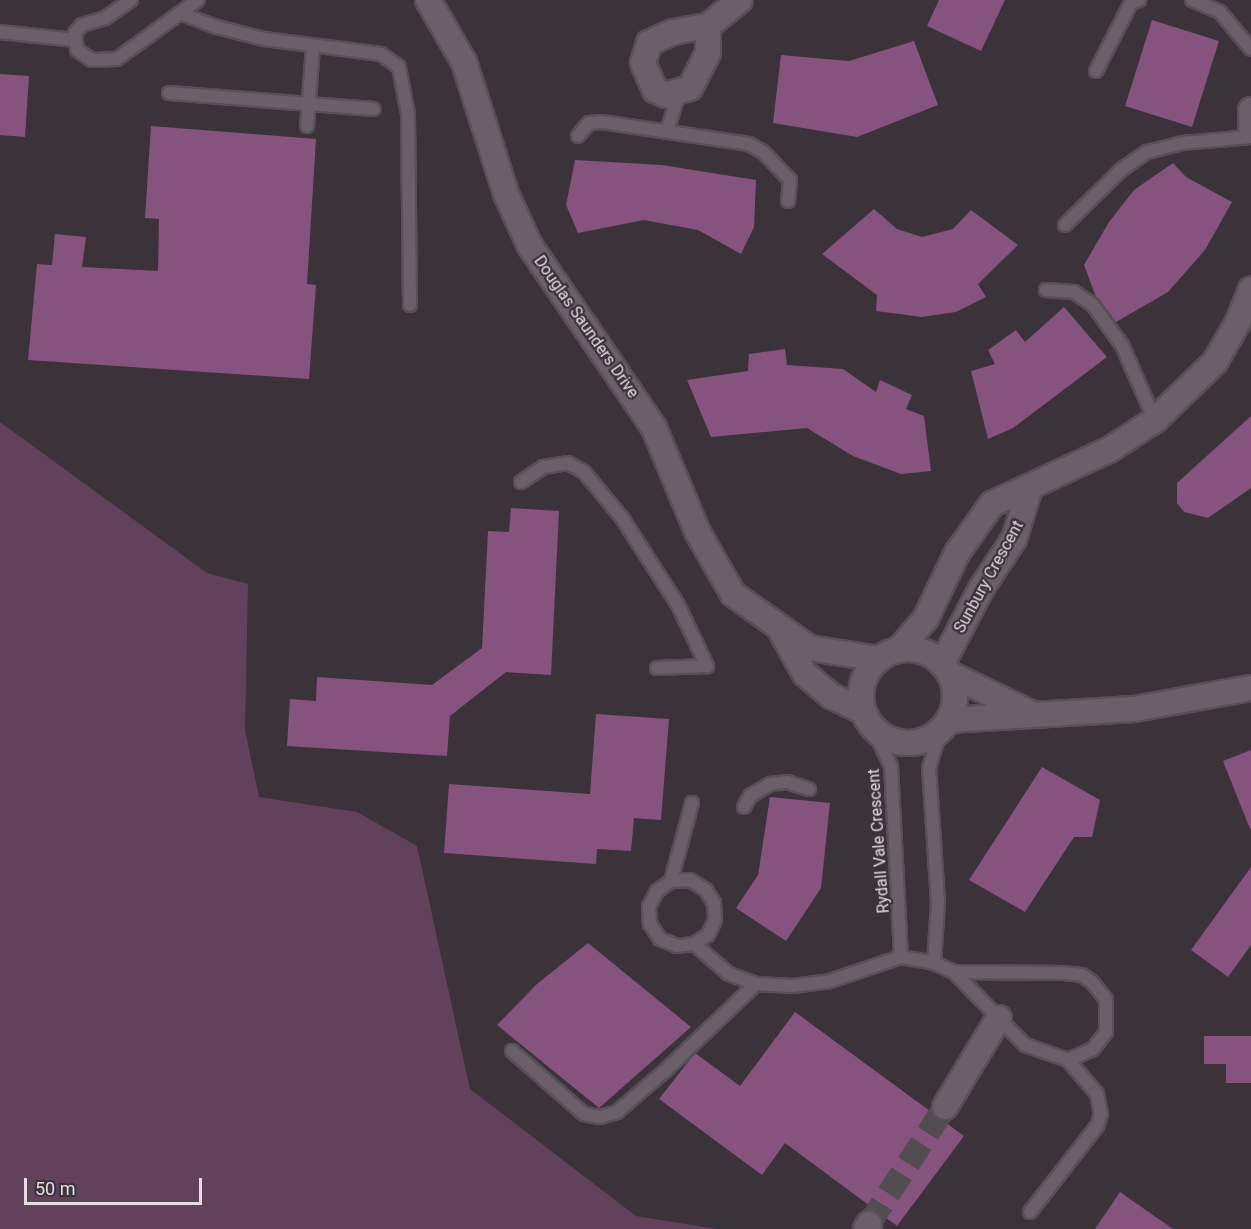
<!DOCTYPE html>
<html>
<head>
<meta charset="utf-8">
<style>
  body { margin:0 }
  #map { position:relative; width:1251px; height:1229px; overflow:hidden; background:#3b323a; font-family:Roboto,sans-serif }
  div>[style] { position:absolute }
  .green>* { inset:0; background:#61415c }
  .building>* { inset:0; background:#85537e }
  .minor-tunnel>* { height:24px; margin-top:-12px; transform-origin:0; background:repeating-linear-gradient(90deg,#544c53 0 24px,transparent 0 36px) }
  .roads { filter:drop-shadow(2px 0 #585057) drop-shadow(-2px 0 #585057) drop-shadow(0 2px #585057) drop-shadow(0 -2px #585057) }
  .service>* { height:12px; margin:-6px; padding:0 6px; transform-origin:6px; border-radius:6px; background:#6b606a }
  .minor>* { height:24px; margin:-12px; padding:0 12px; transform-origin:12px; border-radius:12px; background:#6b606a }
  .minor>.ring { margin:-12px; padding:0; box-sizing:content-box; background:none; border:24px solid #6b606a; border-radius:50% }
  span { translate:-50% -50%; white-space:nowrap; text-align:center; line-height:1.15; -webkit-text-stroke:4.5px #3b323a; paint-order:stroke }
  .street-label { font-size:16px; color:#e4dee3 }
  .scale { position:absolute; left:24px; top:1178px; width:178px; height:27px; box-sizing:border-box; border:3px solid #e4dee3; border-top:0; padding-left:8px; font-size:18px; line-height:21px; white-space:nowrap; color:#e4dee3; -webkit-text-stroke:4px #3b323a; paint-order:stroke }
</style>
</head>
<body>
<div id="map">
  <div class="green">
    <div style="clip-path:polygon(0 422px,207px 573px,248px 584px,245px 730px,259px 797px,357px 812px,417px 846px,470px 1089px,636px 1216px,717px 1229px,0 1229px)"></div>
  </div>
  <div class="building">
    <div style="clip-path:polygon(939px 0,1005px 0,981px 51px,927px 26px)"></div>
    <div style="clip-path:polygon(1152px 20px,1219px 41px,1192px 127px,1125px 106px)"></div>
    <div style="clip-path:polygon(914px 41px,938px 105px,857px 137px,773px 123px,781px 55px,849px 61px)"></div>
    <div style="clip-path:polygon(0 74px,29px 76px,25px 137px,0 135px)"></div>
    <div style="clip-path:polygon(151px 126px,316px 139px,307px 284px,316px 285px,309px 379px,28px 360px,37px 264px,52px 265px,55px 234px,86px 237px,82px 267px,158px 271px,159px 219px,145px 218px)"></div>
    <div style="clip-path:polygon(575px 160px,662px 165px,756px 180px,754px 227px,741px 254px,698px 230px,644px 220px,578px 233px,566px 205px)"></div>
    <div style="clip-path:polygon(1173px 163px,1186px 177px,1232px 202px,1205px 250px,1168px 292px,1116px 322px,1096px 297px,1084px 265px,1109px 222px,1134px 190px)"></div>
    <div style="clip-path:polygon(874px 209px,897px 229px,922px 237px,953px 229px,971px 210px,1018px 245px,978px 284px,986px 297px,956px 312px,922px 317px,876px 311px,877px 295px,822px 254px)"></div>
    <div style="clip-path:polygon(1064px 307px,1107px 357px,1013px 428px,988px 439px,971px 371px,995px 364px,988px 350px,1016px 330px,1025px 342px)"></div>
    <div style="clip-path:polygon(785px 349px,787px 365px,843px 369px,876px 392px,880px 380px,912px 395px,906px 409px,924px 416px,931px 471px,901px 474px,853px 456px,807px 428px,711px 437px,687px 380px,748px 371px,749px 354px)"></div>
    <div style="clip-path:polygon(1251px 416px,1251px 488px,1208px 518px,1184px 512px,1177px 503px,1177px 483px)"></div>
    <div style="clip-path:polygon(511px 508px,559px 511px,551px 675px,506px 672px,450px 716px,447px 756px,287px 746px,290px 699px,316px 701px,317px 677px,432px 685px,482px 648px,488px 531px,509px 532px)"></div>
    <div style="clip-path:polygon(596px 714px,669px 719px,661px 820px,634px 818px,631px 851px,597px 849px,596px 864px,444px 853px,449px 784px,590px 794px)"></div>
    <div style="clip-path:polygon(1251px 750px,1251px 828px,1250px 829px,1223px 761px)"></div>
    <div style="clip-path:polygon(1042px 767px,1100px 800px,1092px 837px,1074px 837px,1025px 912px,969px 880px)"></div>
    <div style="clip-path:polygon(770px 797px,830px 803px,821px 888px,786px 941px,736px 908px,758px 875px)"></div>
    <div style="clip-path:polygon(1251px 867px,1251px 945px,1228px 977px,1191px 950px)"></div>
    <div style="clip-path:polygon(588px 943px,691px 1027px,599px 1108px,497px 1025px,537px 984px)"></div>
    <div style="clip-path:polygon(795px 1012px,964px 1136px,897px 1226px,785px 1143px,762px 1175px,659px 1099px,695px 1053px,740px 1086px)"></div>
    <div style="clip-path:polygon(1204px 1036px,1251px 1036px,1251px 1083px,1226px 1083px,1226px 1064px,1204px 1064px)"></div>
    <div style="clip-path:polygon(1120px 1192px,1173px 1229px,1095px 1229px)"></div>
  </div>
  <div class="minor-tunnel">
    <div style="left:869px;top:1224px;width:140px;rotate:-57deg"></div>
  </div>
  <div class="roads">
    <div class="service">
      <div style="left:131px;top:0;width:32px;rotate:145deg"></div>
      <div style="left:105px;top:18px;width:24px;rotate:163deg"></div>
      <div style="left:82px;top:25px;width:11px;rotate:131deg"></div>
      <div style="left:75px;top:33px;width:17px;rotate:83deg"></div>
      <div style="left:77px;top:50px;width:18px;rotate:34deg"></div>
      <div style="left:92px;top:60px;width:25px;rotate:-2deg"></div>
      <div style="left:117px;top:59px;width:100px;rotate:-36.1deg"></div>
      <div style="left:1192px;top:0;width:30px;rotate:23deg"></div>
      <div style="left:1220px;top:12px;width:48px;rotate:50deg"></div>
      <div style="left:180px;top:13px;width:40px;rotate:21deg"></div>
      <div style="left:217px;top:27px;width:49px;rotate:14.3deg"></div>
      <div style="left:264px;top:39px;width:118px;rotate:7.3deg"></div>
      <div style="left:381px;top:54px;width:22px;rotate:36deg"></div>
      <div style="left:399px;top:67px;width:48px;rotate:79.2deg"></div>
      <div style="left:408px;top:114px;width:191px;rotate:89.4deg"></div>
      <div style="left:0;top:32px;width:75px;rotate:6.1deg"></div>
      <div style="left:1096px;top:71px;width:76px;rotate:-62.8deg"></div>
      <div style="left:1131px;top:3px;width:9px;rotate:-21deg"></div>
      <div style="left:169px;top:93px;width:205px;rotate:4.5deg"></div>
      <div style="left:307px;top:126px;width:80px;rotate:-85.7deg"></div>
      <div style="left:667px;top:132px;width:42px;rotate:-73.3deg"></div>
      <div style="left:578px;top:136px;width:17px;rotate:-50deg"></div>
      <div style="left:589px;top:123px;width:13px;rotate:-4deg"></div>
      <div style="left:602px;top:122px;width:149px;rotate:8.5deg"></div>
      <div style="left:749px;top:144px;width:16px;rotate:30deg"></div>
      <div style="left:763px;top:152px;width:39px;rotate:46deg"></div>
      <div style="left:790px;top:180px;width:21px;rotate:95deg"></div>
      <div style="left:1065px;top:225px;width:78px;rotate:-44.5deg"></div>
      <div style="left:1121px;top:170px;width:32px;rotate:-35deg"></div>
      <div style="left:1147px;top:152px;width:36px;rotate:-14deg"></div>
      <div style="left:1182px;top:143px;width:69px;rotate:-5deg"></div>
      <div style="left:1046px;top:290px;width:28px;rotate:4deg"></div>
      <div style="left:1074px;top:292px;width:23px;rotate:34deg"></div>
      <div style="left:1093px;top:305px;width:49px;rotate:54.1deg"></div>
      <div style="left:1122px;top:345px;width:82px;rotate:66.3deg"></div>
      <div style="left:521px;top:482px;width:27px;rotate:-34deg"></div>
      <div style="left:543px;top:467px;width:25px;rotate:-9deg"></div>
      <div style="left:568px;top:463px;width:18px;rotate:29deg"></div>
      <div style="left:584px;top:472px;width:60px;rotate:50.4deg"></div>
      <div style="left:622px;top:518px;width:103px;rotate:57.2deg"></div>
      <div style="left:678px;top:605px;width:68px;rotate:64.6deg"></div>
      <div style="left:707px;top:666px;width:50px;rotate:177.7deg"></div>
      <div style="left:872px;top:727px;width:43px;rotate:64deg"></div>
      <div style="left:891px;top:766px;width:191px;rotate:87deg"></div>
      <div style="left:744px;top:807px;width:13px;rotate:-61deg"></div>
      <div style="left:750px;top:796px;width:23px;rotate:-31deg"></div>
      <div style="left:770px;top:784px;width:17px;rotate:-7deg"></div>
      <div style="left:787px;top:782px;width:23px;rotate:18deg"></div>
      <div style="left:671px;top:881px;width:81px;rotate:-74.9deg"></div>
      <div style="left:694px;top:944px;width:17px;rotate:-33deg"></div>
      <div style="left:708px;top:935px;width:17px;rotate:-65deg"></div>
      <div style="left:715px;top:920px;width:17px;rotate:-93deg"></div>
      <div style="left:714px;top:903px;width:15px;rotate:-122deg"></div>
      <div style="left:706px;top:890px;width:19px;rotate:-148deg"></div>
      <div style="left:690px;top:880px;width:19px;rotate:177deg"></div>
      <div style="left:671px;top:881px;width:17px;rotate:144deg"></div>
      <div style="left:657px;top:891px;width:18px;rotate:117deg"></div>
      <div style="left:649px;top:907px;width:17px;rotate:87deg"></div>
      <div style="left:650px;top:924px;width:18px;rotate:56deg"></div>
      <div style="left:660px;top:939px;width:18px;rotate:22deg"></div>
      <div style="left:677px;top:946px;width:17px;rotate:-7deg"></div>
      <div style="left:694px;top:944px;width:46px;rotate:40.6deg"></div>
      <div style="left:729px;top:974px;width:29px;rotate:20deg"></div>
      <div style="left:756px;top:984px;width:36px;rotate:3deg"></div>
      <div style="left:792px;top:986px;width:35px;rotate:-7deg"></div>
      <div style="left:827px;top:982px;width:78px;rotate:-18.7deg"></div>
      <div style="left:901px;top:957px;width:34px;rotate:10deg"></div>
      <div style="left:934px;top:963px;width:22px;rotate:24deg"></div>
      <div style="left:954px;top:972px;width:102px;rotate:45.8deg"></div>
      <div style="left:1025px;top:1045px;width:46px;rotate:19.2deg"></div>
      <div style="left:1068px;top:1060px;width:45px;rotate:49.5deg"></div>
      <div style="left:1097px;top:1094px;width:20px;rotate:79deg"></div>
      <div style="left:1101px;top:1114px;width:13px;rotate:108deg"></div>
      <div style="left:1097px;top:1126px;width:109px;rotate:127.9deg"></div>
      <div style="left:934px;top:963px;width:61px;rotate:-86.2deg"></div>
      <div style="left:938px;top:902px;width:134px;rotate:-93.8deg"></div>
      <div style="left:929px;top:768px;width:39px;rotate:-73deg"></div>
      <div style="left:954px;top:972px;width:109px;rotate:0.5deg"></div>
      <div style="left:1063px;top:973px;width:19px;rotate:6deg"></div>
      <div style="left:1082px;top:975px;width:12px;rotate:35deg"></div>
      <div style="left:1092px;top:982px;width:22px;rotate:51deg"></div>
      <div style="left:1106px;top:999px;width:33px;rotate:90deg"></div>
      <div style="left:1106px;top:1032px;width:21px;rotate:127deg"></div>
      <div style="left:1093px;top:1049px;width:27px;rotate:156deg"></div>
      <div style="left:512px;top:1051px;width:96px;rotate:41.2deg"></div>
      <div style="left:584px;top:1114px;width:16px;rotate:11deg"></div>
      <div style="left:600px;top:1117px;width:18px;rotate:-16deg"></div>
      <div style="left:617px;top:1112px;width:66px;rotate:-40.7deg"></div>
      <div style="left:667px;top:1069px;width:123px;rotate:-43.7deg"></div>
    </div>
    <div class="minor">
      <div style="left:428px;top:0;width:72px;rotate:59.9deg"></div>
      <div style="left:464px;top:62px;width:139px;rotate:72.3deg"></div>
      <div style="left:506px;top:194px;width:57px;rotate:65.2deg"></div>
      <div style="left:530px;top:246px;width:220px;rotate:55.7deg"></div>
      <div style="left:654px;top:428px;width:114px;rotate:67.3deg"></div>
      <div style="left:698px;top:533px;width:70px;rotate:60.2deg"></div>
      <div style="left:733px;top:594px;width:93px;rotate:35.4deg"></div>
      <div style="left:809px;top:648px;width:71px;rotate:8.9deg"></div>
      <div style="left:708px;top:26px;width:27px;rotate:90deg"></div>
      <div style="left:708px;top:53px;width:39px;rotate:117deg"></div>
      <div style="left:690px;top:88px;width:25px;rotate:164deg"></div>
      <div style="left:666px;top:95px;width:12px;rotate:-156deg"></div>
      <div style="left:655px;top:90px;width:30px;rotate:-114deg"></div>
      <div style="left:643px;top:63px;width:21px;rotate:-73deg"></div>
      <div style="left:649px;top:43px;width:26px;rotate:-25deg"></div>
      <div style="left:673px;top:32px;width:36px;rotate:-10deg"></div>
      <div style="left:708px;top:26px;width:41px;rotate:-39.1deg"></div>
      <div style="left:1251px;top:110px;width:17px;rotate:90deg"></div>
      <div style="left:782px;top:633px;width:47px;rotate:60.7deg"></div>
      <div style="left:805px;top:674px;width:34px;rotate:40deg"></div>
      <div style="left:831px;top:696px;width:35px;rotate:25deg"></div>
      <div class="ring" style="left:861px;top:649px;width:70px;height:70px"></div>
      <div style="left:899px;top:650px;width:42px;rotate:-49.8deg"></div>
      <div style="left:926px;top:618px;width:72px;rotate:-64.5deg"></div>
      <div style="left:957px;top:553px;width:60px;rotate:-54.5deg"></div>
      <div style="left:992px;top:504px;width:129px;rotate:-24.8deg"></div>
      <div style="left:1109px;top:450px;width:55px;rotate:-33.1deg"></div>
      <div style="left:1155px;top:420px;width:83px;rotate:-44deg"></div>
      <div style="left:1215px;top:362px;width:46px;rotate:-60.1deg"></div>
      <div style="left:1238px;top:322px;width:35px;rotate:-68deg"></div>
      <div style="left:942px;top:664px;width:85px;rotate:-62.5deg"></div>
      <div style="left:981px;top:589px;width:60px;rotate:-56.6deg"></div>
      <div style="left:1014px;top:539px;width:53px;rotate:-72.6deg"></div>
      <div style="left:950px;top:674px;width:91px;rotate:26deg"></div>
      <div style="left:949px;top:720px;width:185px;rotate:-3.4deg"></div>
      <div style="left:1134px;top:709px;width:119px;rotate:-10.2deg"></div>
      <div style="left:945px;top:1107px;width:104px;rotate:-58.8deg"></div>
      <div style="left:866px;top:1229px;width:6px;rotate:-59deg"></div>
    </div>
  </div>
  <div class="street-label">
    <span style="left:586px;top:327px;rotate:55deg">Douglas Saunders Drive</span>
    <span style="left:989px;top:577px;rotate:-61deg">Sunbury Crescent</span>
    <span style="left:879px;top:841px;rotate:-94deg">Rydall Vale Crescent</span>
  </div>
  <div class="scale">50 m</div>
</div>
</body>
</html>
